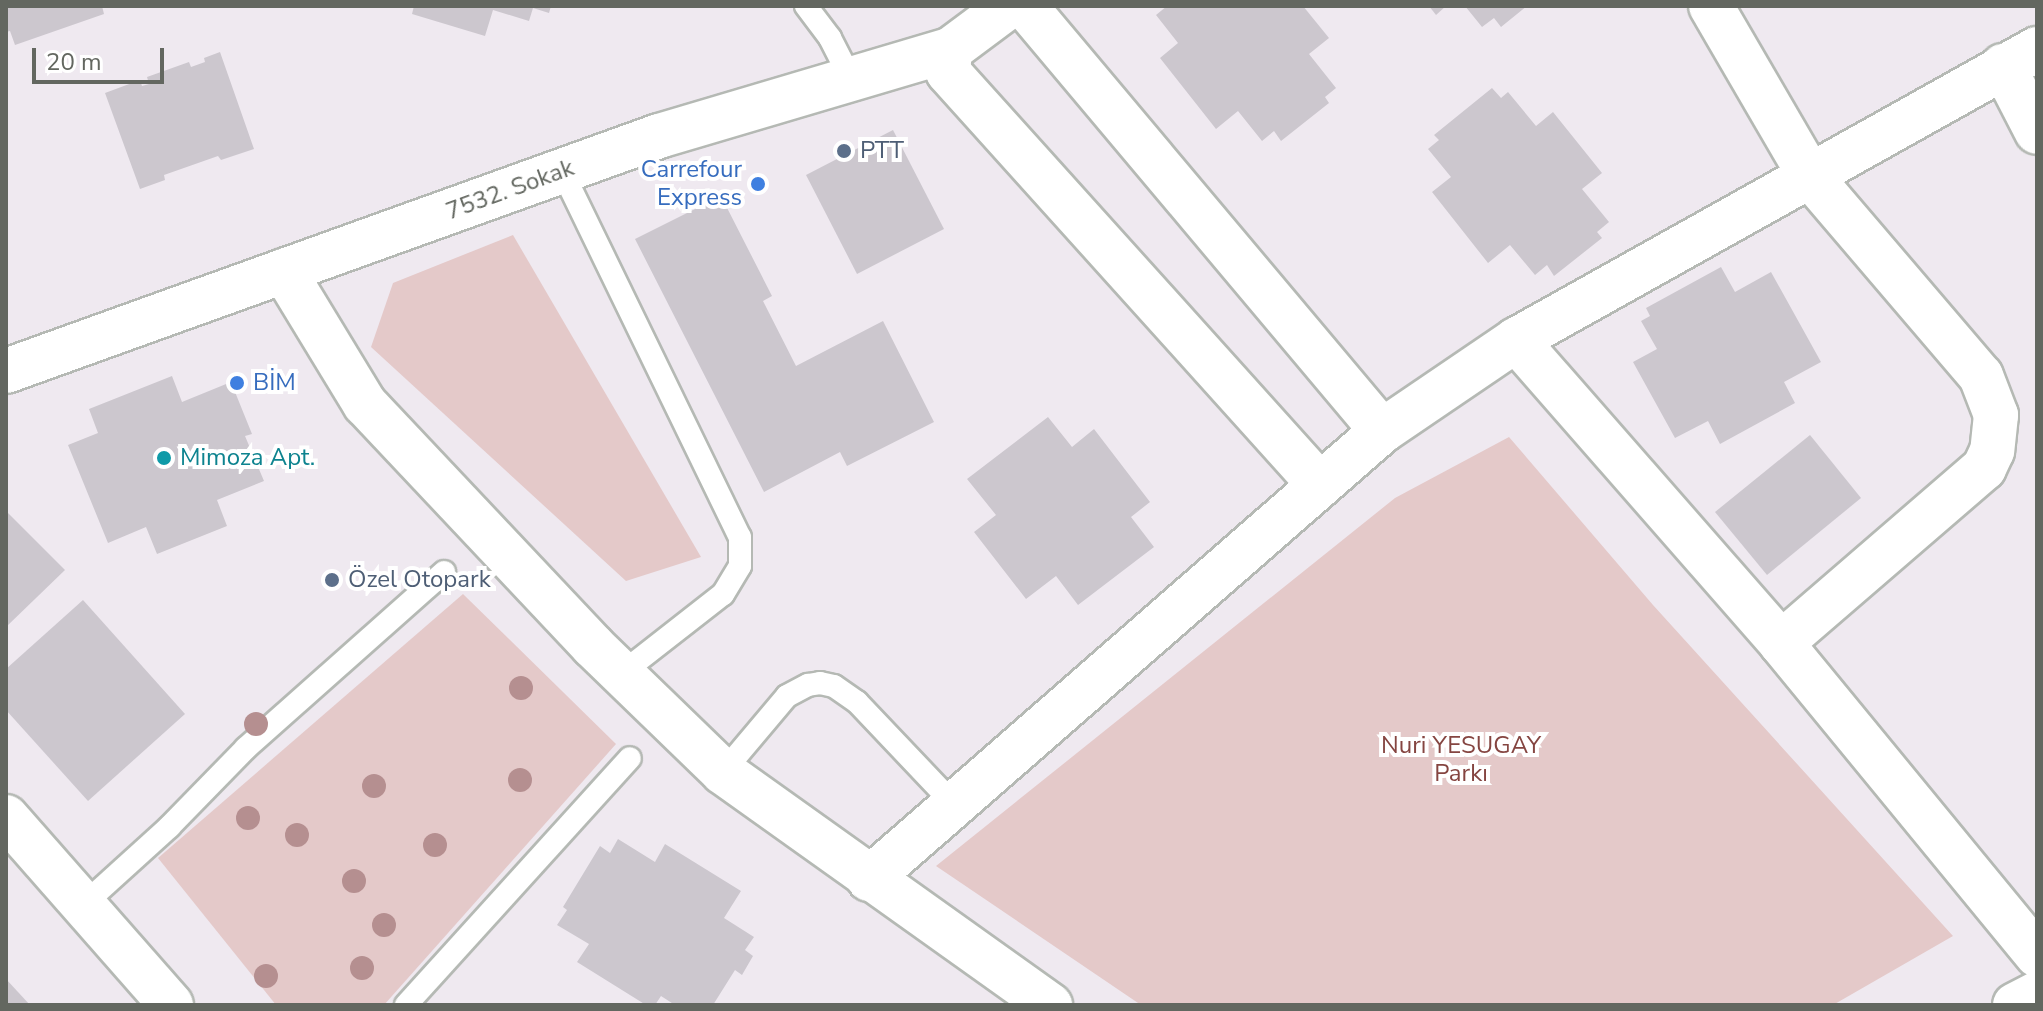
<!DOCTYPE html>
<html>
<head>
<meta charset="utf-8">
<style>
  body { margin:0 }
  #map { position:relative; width:2043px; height:1011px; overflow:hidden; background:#efe9f0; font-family:"Nunito Sans",sans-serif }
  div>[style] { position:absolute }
  .green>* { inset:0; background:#e4c9c9 }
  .building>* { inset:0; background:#ccc7ce }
  .roads { filter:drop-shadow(2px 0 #b5b9b4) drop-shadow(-2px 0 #b5b9b4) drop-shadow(0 2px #b5b9b4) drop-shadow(0 -2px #b5b9b4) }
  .service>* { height:22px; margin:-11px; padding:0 11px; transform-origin:11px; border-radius:11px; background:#fff }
  .minor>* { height:44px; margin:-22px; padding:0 22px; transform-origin:22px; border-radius:22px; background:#fff }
  .trees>* { width:24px; height:24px; margin:-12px; border-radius:50%; background:#b58f90 }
  .dots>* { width:22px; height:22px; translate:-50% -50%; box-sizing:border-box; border:4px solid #fff; border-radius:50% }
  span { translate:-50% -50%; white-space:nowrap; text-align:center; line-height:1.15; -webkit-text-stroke:8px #fff; paint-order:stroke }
  .service-label { font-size:24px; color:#4e5e75 }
  .left { translate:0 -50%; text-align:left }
  .shop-label { font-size:24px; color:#366cbe }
  .right { translate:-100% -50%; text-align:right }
  .street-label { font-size:24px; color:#636760 }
  .culture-label { font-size:24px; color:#0d838f }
  .park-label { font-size:24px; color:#854541 }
  .frame { position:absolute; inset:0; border:8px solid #636760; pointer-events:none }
  .scale { position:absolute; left:32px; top:48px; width:132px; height:36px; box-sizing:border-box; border:4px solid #636760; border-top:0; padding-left:10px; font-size:24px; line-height:28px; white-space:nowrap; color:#636760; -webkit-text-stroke:6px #fff; paint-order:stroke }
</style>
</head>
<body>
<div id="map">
  <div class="green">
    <div style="clip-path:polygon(513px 235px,701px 557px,626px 581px,371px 347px,393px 283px)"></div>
    <div style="clip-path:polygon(1509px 437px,1653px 605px,1953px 936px,1833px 1005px,1141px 1005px,936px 866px,1395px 498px)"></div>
    <div style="clip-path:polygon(463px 594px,616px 744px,384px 1005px,276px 1005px,158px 858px)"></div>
  </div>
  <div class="building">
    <div style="clip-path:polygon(6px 6px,102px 6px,104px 14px,15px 45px,10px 31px,6px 32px)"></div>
    <div style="clip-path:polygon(414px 6px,551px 6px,549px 13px,533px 8px,529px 21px,493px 10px,485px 36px,412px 14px)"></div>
    <div style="clip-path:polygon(1167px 6px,1303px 6px,1329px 38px,1309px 54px,1336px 88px,1325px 97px,1329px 103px,1281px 141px,1274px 131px,1262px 141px,1238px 111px,1216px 129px,1160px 58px,1178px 43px,1156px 15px)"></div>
    <div style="clip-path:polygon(1429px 6px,1446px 6px,1436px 15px)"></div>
    <div style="clip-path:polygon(1465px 6px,1527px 6px,1501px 27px,1494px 18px,1482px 27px)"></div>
    <div style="clip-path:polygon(220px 52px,254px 149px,221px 160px,218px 156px,164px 175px,165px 180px,140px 189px,105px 93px,140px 80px,142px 86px,149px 84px,147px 77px,189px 62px,191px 67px,205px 62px,204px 58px)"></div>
    <div style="clip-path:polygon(1492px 88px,1501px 98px,1508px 92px,1536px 126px,1553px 112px,1602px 173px,1582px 189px,1609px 222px,1597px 232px,1602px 238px,1554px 276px,1547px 265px,1535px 275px,1510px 245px,1488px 263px,1432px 192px,1451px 177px,1428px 149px,1439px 140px,1434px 135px)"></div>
    <div style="clip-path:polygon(893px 130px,944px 229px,857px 274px,806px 175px)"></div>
    <div style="clip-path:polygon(721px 196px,772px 296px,763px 301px,796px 366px,883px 321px,934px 422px,847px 466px,840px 452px,764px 492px,635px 239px)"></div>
    <div style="clip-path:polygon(1721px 267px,1735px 292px,1771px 272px,1821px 362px,1784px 382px,1795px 403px,1720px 444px,1708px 421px,1675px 438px,1633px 362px,1657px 349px,1641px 321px,1650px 316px,1646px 308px)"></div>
    <div style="clip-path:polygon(172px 376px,182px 402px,231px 382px,252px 434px,245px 436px,264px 481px,217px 500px,227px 526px,157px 554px,146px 527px,108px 543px,68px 445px,98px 433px,89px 409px)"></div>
    <div style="clip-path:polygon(1048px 417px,1072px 447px,1094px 429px,1150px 502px,1131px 517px,1154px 547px,1078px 605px,1056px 576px,1026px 599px,974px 532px,996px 515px,967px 479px)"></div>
    <div style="clip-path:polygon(1810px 435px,1861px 498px,1767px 575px,1715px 512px)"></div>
    <div style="clip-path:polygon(6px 511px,65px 570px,6px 627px)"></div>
    <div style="clip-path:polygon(83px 600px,185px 714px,88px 801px,6px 710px,6px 669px)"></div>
    <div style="clip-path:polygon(618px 839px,655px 862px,665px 844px,741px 891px,724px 918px,754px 937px,745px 950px,753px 956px,742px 975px,735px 970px,713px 1005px,675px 1005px,661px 996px,655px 1005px,646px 1005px,577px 962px,589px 944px,557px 925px,567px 910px,563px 907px,600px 846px,610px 853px)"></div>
    <div style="clip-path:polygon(6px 979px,30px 1005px,6px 1005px)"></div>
  </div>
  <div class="roads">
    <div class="service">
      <div style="left:806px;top:6px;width:40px;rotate:53deg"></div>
      <div style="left:830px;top:38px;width:46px;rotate:62.9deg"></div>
      <div style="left:562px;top:171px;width:407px;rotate:64.1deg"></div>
      <div style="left:740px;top:537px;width:29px;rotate:90deg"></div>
      <div style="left:740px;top:566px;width:33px;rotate:121deg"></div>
      <div style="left:723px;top:594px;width:128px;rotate:142deg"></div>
      <div style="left:723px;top:772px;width:99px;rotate:-49.9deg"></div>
      <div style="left:787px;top:696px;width:24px;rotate:-28deg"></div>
      <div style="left:808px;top:685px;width:12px;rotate:-9deg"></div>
      <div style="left:820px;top:683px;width:14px;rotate:12deg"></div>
      <div style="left:834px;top:686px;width:28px;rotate:35deg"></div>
      <div style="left:857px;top:702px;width:139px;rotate:46.5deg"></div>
      <div style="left:82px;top:906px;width:118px;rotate:-42.2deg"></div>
      <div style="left:169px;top:827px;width:110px;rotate:-45.7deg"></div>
      <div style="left:246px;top:748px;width:265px;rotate:-41.6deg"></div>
      <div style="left:406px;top:1005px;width:333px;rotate:-47.8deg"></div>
    </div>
    <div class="minor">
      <div style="left:1025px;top:6px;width:555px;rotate:49.97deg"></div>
      <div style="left:1711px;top:6px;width:197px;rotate:59.8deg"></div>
      <div style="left:1810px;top:176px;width:263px;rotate:49.5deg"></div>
      <div style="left:1981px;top:376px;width:42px;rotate:69deg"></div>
      <div style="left:1996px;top:415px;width:36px;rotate:96deg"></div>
      <div style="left:1992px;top:451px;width:19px;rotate:115deg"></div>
      <div style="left:1984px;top:468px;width:268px;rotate:139.2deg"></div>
      <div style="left:950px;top:50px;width:22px;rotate:95deg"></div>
      <div style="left:948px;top:72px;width:556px;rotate:47.99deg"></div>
      <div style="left:2003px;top:66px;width:74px;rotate:62.7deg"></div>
      <div style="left:284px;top:271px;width:156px;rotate:58.7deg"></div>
      <div style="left:365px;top:404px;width:332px;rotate:46.7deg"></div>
      <div style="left:593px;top:646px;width:181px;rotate:44.1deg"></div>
      <div style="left:723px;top:772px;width:402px;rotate:35.5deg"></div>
      <div style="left:1516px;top:340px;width:403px;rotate:48.8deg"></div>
      <div style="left:1781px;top:643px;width:404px;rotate:50.6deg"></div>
      <div style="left:6px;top:371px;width:694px;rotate:-19.79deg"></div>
      <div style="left:659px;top:136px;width:303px;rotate:-16.5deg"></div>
      <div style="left:950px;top:50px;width:74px;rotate:-36.7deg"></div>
      <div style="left:6px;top:817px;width:250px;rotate:48.7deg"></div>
      <div style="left:869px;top:879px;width:681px;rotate:-41.13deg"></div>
      <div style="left:1382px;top:431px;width:162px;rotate:-34.2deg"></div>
      <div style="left:1516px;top:340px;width:597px;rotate:-29.19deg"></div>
      <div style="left:2015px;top:1005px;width:25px;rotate:-27deg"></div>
    </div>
  </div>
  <div class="trees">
    <div style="left:521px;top:688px"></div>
    <div style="left:256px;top:724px"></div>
    <div style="left:520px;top:780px"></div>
    <div style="left:374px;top:786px"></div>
    <div style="left:248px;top:818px"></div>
    <div style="left:297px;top:835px"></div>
    <div style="left:435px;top:845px"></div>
    <div style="left:354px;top:881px"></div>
    <div style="left:384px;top:925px"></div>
    <div style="left:362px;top:968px"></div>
    <div style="left:266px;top:976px"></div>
  </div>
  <div class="dots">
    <div style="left:844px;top:151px;background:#5c6f8a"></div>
    <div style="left:758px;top:184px;background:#3f7fe0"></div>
    <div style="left:237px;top:383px;background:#3f7fe0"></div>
    <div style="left:164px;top:458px;background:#0f9aa8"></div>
    <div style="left:332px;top:580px;background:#5c6f8a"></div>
  </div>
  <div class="service-label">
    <span class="left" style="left:860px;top:151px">PTT</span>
    <span class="left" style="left:348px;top:580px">Özel Otopark</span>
  </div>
  <div class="shop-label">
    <span class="right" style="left:742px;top:184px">Carrefour<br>Express</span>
    <span class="left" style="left:253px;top:383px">BİM</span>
  </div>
  <div class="street-label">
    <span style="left:510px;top:190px;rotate:-20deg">7532. Sokak</span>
  </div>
  <div class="culture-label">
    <span class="left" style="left:180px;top:458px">Mimoza Apt.</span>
  </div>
  <div class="park-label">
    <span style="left:1461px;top:760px">Nuri YESUGAY<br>Parkı</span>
  </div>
  <div class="frame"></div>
  <div class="scale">20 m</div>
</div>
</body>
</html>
